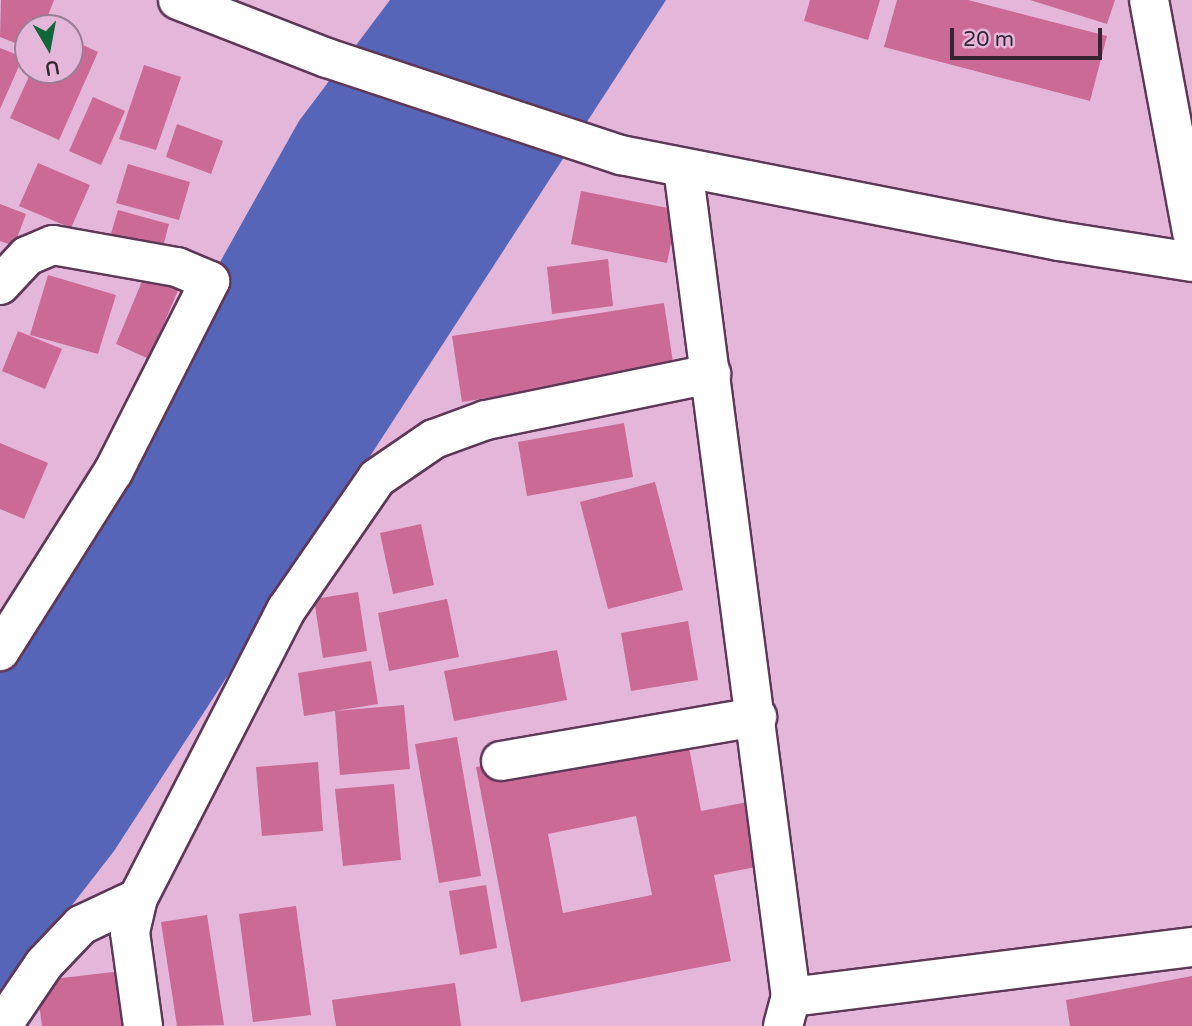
<!DOCTYPE html>
<html>
<head>
<meta charset="utf-8">
<style>
  body { margin:0 }
  #map { position:relative; width:1192px; height:1026px; overflow:hidden; background:#e3b6da; font-family:"Varela Round",sans-serif }
  div>[style] { position:absolute }
  .water>* { inset:0; background:#5665b8 }
  .building>* { inset:0; background:#cb6a95 }
  .roads { filter:drop-shadow(2px 0 #5d3857) drop-shadow(-2px 0 #5d3857) drop-shadow(0 2px #5d3857) drop-shadow(0 -2px #5d3857) }
  .minor>* { height:38px; margin:-19px; padding:0 19px; transform-origin:19px; border-radius:19px; background:#fff }
  .major>* { height:38px; margin:-19px; padding:0 19px; transform-origin:19px; border-radius:19px; background:#fff }
  span { translate:-50% -50%; white-space:nowrap; text-align:center; line-height:1.15; -webkit-text-stroke:6px #e3b6da; paint-order:stroke }
  .north { position:absolute; left:14px; top:14px; width:70px; height:70px; box-sizing:border-box; background:#e3b6da; border:2px solid #9d7c96; border-radius:50%; rotate:170deg; font-size:19px; font-weight:700; line-height:28px; text-align:center; color:#352431 }
  .north::after { content:''; display:block; margin:auto; width:24px; height:32px; background:#0f6638; clip-path:polygon(50% 0,100% 100%,50% 72%,0 100%) }
  .scale { position:absolute; left:950px; top:28px; width:152px; height:32px; box-sizing:border-box; border:4px solid #352431; border-top:0; padding-left:9px; font-size:21px; line-height:24px; white-space:nowrap; color:#352431; -webkit-text-stroke:5px #e3b6da; paint-order:stroke }
</style>
</head>
<body>
<div id="map">
  <div class="water">
    <div style="clip-path:polygon(390px 0,666px 0,114px 851px,0 998px,0 655px,299px 121px)"></div>
  </div>
  <div class="building">
    <div style="clip-path:polygon(1px 0,54px 0,43px 28px,28px 28px,28px 48px,0 37px)"></div>
    <div style="clip-path:polygon(810px 0,880px 0,868px 40px,804px 21px)"></div>
    <div style="clip-path:polygon(897px 0,968px 0,1107px 36px,1090px 101px,884px 47px)"></div>
    <div style="clip-path:polygon(1030px 0,1115px 0,1107px 24px)"></div>
    <div style="clip-path:polygon(70px 39px,98px 52px,59px 140px,10px 118px,32px 70px,70px 70px)"></div>
    <div style="clip-path:polygon(0 48px,23px 57px,0 109px)"></div>
    <div style="clip-path:polygon(144px 65px,181px 77px,156px 150px,119px 139px)"></div>
    <div style="clip-path:polygon(93px 97px,125px 111px,101px 165px,69px 151px)"></div>
    <div style="clip-path:polygon(177px 124px,223px 141px,211px 174px,166px 157px)"></div>
    <div style="clip-path:polygon(38px 163px,90px 185px,71px 228px,19px 206px)"></div>
    <div style="clip-path:polygon(128px 164px,190px 182px,179px 220px,116px 203px)"></div>
    <div style="clip-path:polygon(581px 191px,678px 210px,667px 263px,571px 244px)"></div>
    <div style="clip-path:polygon(0 204px,26px 214px,14px 246px,0 241px)"></div>
    <div style="clip-path:polygon(118px 210px,169px 224px,160px 258px,108px 244px)"></div>
    <div style="clip-path:polygon(608px 259px,613px 306px,552px 314px,547px 267px)"></div>
    <div style="clip-path:polygon(145px 274px,179px 288px,149px 359px,116px 344px)"></div>
    <div style="clip-path:polygon(48px 275px,116px 295px,98px 354px,30px 335px)"></div>
    <div style="clip-path:polygon(664px 303px,674px 369px,462px 402px,452px 336px)"></div>
    <div style="clip-path:polygon(18px 331px,62px 349px,45px 389px,2px 371px)"></div>
    <div style="clip-path:polygon(624px 423px,633px 477px,527px 496px,518px 442px)"></div>
    <div style="clip-path:polygon(0 443px,48px 463px,24px 519px,0 509px)"></div>
    <div style="clip-path:polygon(655px 482px,683px 590px,608px 609px,580px 502px)"></div>
    <div style="clip-path:polygon(421px 524px,434px 585px,393px 594px,380px 533px)"></div>
    <div style="clip-path:polygon(358px 592px,367px 651px,323px 658px,314px 599px)"></div>
    <div style="clip-path:polygon(447px 599px,459px 657px,389px 671px,378px 613px)"></div>
    <div style="clip-path:polygon(688px 621px,698px 680px,631px 691px,621px 633px)"></div>
    <div style="clip-path:polygon(557px 650px,567px 700px,454px 721px,444px 671px)"></div>
    <div style="clip-path:polygon(371px 661px,378px 704px,304px 716px,298px 673px)"></div>
    <div style="clip-path:polygon(404px 705px,410px 769px,340px 775px,335px 711px)"></div>
    <div style="clip-path:polygon(evenodd,685px 726px,701px 811px,753px 801px,766px 865px,714px 875px,731px 961px,521px 1002px,476px 767px,685px 726px,636px 816px,652px 895px,563px 913px,548px 834px,636px 816px)"></div>
    <div style="clip-path:polygon(457px 737px,481px 876px,439px 883px,415px 744px)"></div>
    <div style="clip-path:polygon(318px 762px,323px 831px,262px 836px,256px 767px)"></div>
    <div style="clip-path:polygon(394px 784px,401px 860px,343px 866px,335px 789px)"></div>
    <div style="clip-path:polygon(486px 885px,497px 948px,460px 955px,449px 891px)"></div>
    <div style="clip-path:polygon(296px 906px,311px 1015px,253px 1022px,239px 914px)"></div>
    <div style="clip-path:polygon(207px 915px,224px 1025px,177px 1026px,161px 922px)"></div>
    <div style="clip-path:polygon(130px 970px,137px 1026px,42px 1026px,36px 981px)"></div>
    <div style="clip-path:polygon(1192px 976px,1192px 1026px,1070px 1026px,1066px 1000px)"></div>
    <div style="clip-path:polygon(455px 983px,461px 1026px,336px 1026px,332px 1000px)"></div>
  </div>
  <div class="roads">
    <div class="minor">
      <div style="left:1149px;top:0;width:237px;rotate:79.5deg"></div>
      <div style="left:683px;top:168px;width:836px;rotate:82.58deg"></div>
      <div style="left:0;top:285px;width:40px;rotate:-47deg"></div>
      <div style="left:27px;top:256px;width:28px;rotate:-23deg"></div>
      <div style="left:53px;top:245px;width:126px;rotate:10.1deg"></div>
      <div style="left:177px;top:267px;width:36px;rotate:23deg"></div>
      <div style="left:210px;top:281px;width:214px;rotate:116.9deg"></div>
      <div style="left:113px;top:472px;width:212px;rotate:122.3deg"></div>
      <div style="left:501px;top:761px;width:260px;rotate:-9.8deg"></div>
      <div style="left:2px;top:1026px;width:75px;rotate:-55.9deg"></div>
      <div style="left:44px;top:964px;width:54px;rotate:-46.5deg"></div>
      <div style="left:81px;top:925px;width:63px;rotate:-25.3deg"></div>
      <div style="left:143px;top:1026px;width:95px;rotate:-97.9deg"></div>
      <div style="left:130px;top:932px;width:35px;rotate:-77deg"></div>
      <div style="left:138px;top:898px;width:324px;rotate:-62.8deg"></div>
      <div style="left:286px;top:610px;width:160px;rotate:-55.4deg"></div>
      <div style="left:377px;top:478px;width:69px;rotate:-34.4deg"></div>
      <div style="left:434px;top:439px;width:55px;rotate:-20.1deg"></div>
      <div style="left:486px;top:420px;width:230px;rotate:-11.6deg"></div>
      <div style="left:783px;top:1026px;width:30px;rotate:-75deg"></div>
      <div style="left:791px;top:997px;width:404px;rotate:-7.1deg"></div>
    </div>
    <div class="major">
      <div style="left:178px;top:0;width:160px;rotate:21.3deg"></div>
      <div style="left:327px;top:58px;width:310px;rotate:18.3deg"></div>
      <div style="left:621px;top:155px;width:446px;rotate:11.1deg"></div>
      <div style="left:1059px;top:241px;width:135px;rotate:9deg"></div>
    </div>
  </div>
  <div class="north">U</div>
  <div class="scale">20 m</div>
</div>
</body>
</html>
